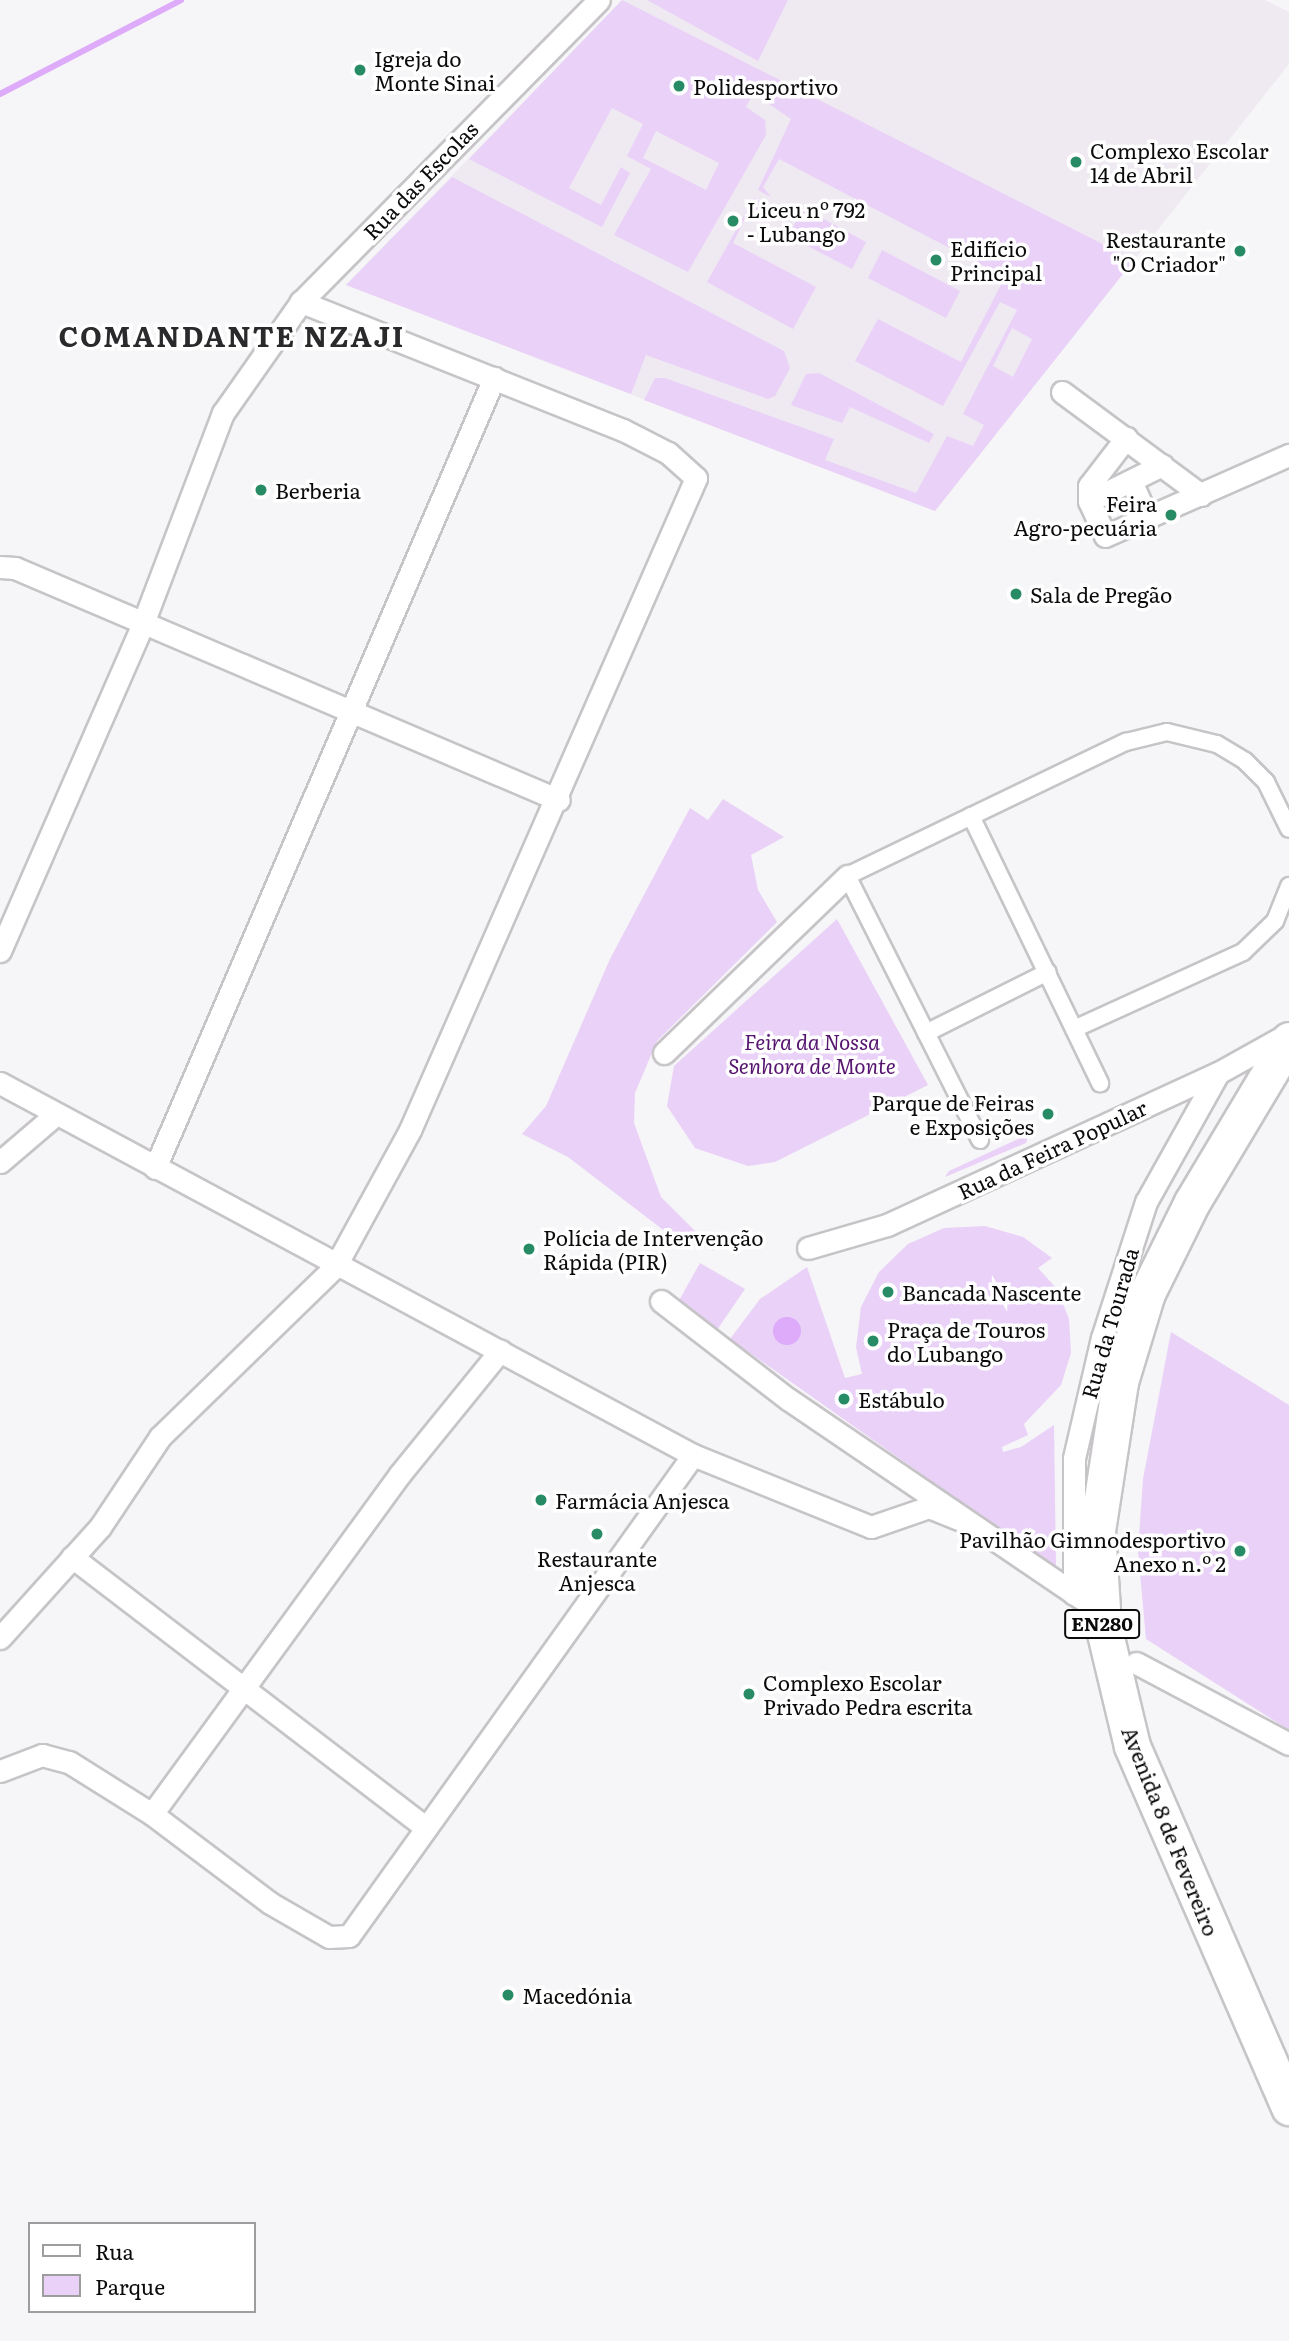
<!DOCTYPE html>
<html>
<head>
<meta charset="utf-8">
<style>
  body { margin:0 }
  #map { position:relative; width:1289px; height:2341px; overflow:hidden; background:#f6f5f7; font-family:Literata,serif }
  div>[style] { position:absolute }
  .built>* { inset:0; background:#efe9f2 }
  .green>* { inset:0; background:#ead1f8 }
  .water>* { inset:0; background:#ddabf9 }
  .round { border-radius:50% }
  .stream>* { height:6px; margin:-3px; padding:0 3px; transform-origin:3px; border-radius:3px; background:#ddabf9 }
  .roads { filter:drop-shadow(2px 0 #c6c4c7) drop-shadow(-2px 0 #c6c4c7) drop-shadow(0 2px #c6c4c7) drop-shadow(0 -2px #c6c4c7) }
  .pedestrian>* { height:16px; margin:-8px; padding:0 8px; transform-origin:8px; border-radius:8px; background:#fff }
  .minor>* { height:21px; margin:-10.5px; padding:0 10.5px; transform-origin:10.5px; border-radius:10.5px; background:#fff }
  .primary>* { height:35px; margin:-17.5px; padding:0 17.5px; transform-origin:17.5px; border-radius:17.5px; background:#fff }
  .dots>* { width:19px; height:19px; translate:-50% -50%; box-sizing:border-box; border:4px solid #fff; border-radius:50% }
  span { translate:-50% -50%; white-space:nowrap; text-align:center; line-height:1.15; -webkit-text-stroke:7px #fff; paint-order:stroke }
  .shield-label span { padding:2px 5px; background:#fff; border:2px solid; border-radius:5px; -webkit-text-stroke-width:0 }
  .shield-label { font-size:19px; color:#0c0b0c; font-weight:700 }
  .poi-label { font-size:21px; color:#0c0b0c }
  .left { translate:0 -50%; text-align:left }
  .right { translate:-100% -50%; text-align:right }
  .street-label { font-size:21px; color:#0c0b0c }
  .park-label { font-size:21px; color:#55146f; font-style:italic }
  .district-label { font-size:28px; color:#2a292b; font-weight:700; letter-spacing:2px }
  .legend { position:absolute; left:28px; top:2222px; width:228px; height:91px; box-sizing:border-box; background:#fff; border:2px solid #9e9d9e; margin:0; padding:9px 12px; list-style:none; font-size:21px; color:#0c0b0c }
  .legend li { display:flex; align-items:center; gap:14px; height:35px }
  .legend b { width:35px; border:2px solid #9e9d9e }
</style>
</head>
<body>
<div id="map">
  <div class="built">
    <div style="clip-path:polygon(622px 0,1265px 0,1289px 12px,1289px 64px,935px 511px,346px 285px)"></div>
  </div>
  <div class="green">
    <div style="clip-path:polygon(evenodd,622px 0,1134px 260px,935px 511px,644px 400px,655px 378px,665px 378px,834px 439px,825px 460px,916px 493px,947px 436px,973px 446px,984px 425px,963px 414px,1017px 310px,1000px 302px,943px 406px,855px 361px,878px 319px,961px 362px,1005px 277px,779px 159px,763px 187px,771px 197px,758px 190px,791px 119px,753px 93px,746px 107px,765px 120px,766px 135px,688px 272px,614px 235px,651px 169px,627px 156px,643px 124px,612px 108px,569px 188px,601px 205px,621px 167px,630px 173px,602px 227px,469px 159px,622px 0,656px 131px,719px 163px,706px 190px,643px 158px,656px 131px,622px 0,1012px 328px,1032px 339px,1013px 377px,993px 366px,1012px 328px)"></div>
    <div style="clip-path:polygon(647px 0,788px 0,758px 61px)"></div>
    <div style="clip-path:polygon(452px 177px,784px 351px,790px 368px,775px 396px,768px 399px,646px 355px,631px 394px,346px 285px)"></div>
    <div style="clip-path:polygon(754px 198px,767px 205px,759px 220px,747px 214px,733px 243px,816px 287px,793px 329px,707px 282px)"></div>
    <div style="clip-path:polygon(803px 208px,866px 242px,852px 269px,788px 236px)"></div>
    <div style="clip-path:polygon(882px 250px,960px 291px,946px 318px,868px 278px)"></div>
    <div style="clip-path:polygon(819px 373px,934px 434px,929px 443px,850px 407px,842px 423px,791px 405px,806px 374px)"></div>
    <div style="clip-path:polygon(723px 799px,784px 837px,751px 855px,758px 890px,777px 922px,657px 1041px,635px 1093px,634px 1123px,661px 1197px,715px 1251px,662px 1229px,568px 1157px,522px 1134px,546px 1106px,610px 959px,690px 808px,708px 820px)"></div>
    <div style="clip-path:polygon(837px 919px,928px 1085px,775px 1162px,748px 1166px,695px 1148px,667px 1106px,674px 1066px)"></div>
    <div style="clip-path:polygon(1029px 1134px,1026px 1143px,945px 1177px,949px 1171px)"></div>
    <div style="clip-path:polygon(985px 1226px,1023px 1237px,1052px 1258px,1038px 1268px,1057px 1289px,1069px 1319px,1071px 1353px,1061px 1385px,1024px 1424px,1028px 1435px,1002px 1447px,1003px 1452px,1021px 1447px,1054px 1425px,1056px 1569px,730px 1339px,760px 1299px,807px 1267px,845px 1378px,862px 1374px,856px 1347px,861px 1307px,879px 1272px,908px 1244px,944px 1228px)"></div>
    <div style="clip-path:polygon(700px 1263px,745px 1289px,717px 1330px,677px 1304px)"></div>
    <div style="clip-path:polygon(1171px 1332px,1289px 1405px,1289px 1730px,1146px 1639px,1138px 1551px,1143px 1479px)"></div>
  </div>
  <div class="water">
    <div class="round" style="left:773px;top:1317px;width:28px;height:28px"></div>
  </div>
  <div class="stream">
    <div style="left:0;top:94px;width:204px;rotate:-27.4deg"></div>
  </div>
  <div class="roads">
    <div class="pedestrian">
      <div style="left:971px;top:816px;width:297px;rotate:64.2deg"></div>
      <div style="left:1074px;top:1029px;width:186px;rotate:-24.5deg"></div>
      <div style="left:1243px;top:952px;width:45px;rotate:-44.1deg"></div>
      <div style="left:1275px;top:921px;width:38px;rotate:-68deg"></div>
      <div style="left:926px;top:1033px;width:136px;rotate:-26.6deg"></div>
      <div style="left:980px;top:1140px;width:296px;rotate:-116.7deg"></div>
      <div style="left:847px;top:876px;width:310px;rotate:-25.7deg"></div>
      <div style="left:1126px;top:742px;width:42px;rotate:-13.7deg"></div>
      <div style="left:1167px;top:732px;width:51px;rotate:13.5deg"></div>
      <div style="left:1217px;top:744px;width:33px;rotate:31deg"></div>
      <div style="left:1245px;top:761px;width:30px;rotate:45deg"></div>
      <div style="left:1266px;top:782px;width:52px;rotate:63.9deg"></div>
    </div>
    <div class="minor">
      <div style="left:1062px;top:392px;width:173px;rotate:36.5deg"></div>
      <div style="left:1162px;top:465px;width:81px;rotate:153.7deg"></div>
      <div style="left:1089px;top:501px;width:38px;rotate:65deg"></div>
      <div style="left:1105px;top:536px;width:201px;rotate:-23.8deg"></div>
      <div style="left:1131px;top:481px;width:42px;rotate:65.9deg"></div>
      <div style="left:1089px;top:501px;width:15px;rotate:-90deg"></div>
      <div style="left:1089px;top:486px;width:61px;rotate:-52.4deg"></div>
      <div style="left:0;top:567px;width:15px;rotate:4deg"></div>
      <div style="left:15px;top:568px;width:591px;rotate:23.1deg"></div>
      <div style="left:0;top:951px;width:355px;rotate:-66.4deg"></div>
      <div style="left:142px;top:626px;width:228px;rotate:-69.2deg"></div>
      <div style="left:223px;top:413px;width:136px;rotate:-54.9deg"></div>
      <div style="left:301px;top:302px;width:424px;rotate:-45.4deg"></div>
      <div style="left:664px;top:1053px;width:255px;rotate:-44deg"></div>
      <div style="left:0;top:1083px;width:787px;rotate:28.23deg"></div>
      <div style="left:693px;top:1455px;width:192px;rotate:22deg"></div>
      <div style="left:871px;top:1527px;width:61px;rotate:-19deg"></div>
      <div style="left:929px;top:1507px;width:32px;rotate:22deg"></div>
      <div style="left:0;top:1162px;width:72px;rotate:-40.5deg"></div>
      <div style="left:155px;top:1168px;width:860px;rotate:-66.78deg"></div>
      <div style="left:808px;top:1248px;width:82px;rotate:-16.2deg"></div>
      <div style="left:887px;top:1225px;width:364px;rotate:-24.7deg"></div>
      <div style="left:1218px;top:1073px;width:80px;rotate:-29.1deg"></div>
      <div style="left:661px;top:1301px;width:160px;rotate:37.7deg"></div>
      <div style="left:788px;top:1399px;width:356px;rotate:34.2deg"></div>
      <div style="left:72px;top:1557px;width:444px;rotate:37.4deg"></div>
      <div style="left:1074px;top:1594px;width:136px;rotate:-90deg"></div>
      <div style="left:1074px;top:1458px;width:123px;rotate:-76.9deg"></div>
      <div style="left:1102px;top:1338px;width:143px;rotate:-72.1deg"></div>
      <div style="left:1146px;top:1202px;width:148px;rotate:-60.8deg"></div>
      <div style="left:0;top:1638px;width:149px;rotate:-48deg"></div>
      <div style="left:100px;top:1527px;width:108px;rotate:-56.3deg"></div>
      <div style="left:160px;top:1437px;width:244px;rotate:-44.2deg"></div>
      <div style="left:335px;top:1267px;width:156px;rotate:-61.3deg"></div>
      <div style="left:410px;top:1130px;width:712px;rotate:-66.32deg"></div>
      <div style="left:696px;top:478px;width:38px;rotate:-138deg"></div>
      <div style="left:668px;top:453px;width:51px;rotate:-152.9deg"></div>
      <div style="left:623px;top:430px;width:347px;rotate:-158.3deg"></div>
      <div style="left:1136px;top:1663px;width:173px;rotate:27.9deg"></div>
      <div style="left:0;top:1771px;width:45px;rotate:-20.9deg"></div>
      <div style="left:42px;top:1755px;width:28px;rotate:15deg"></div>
      <div style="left:69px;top:1762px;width:98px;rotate:32.1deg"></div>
      <div style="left:152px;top:1814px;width:148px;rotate:37deg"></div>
      <div style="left:270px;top:1903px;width:68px;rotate:30deg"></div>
      <div style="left:329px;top:1937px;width:20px;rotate:-3deg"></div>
      <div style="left:349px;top:1936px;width:591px;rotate:-54.43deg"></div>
      <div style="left:152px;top:1814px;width:421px;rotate:-53.9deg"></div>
      <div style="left:400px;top:1474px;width:159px;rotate:-50.9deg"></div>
    </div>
    <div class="primary">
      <div style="left:1289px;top:1040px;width:189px;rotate:120.9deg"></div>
      <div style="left:1192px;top:1202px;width:102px;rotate:116.3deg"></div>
      <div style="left:1147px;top:1293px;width:93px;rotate:106.9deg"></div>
      <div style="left:1120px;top:1382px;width:151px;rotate:98.8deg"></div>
      <div style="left:1097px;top:1531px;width:94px;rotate:86.3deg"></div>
      <div style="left:1103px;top:1625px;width:124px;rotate:76.5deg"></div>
      <div style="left:1132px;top:1746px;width:394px;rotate:66.5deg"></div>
    </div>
  </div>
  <div class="dots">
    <div style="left:360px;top:70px;background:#278b65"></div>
    <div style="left:679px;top:86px;background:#278b65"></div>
    <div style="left:1076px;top:162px;background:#278b65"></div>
    <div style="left:733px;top:221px;background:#278b65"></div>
    <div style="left:1240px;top:251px;background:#278b65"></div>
    <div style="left:936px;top:260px;background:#278b65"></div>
    <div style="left:261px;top:490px;background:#278b65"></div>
    <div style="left:1171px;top:515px;background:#278b65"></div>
    <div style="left:1016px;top:594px;background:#278b65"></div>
    <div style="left:1048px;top:1114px;background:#278b65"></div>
    <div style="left:529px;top:1249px;background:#278b65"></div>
    <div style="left:888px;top:1292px;background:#278b65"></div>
    <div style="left:873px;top:1341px;background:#278b65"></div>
    <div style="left:844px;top:1399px;background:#278b65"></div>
    <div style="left:541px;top:1500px;background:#278b65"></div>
    <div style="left:597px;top:1534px;background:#278b65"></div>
    <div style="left:1240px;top:1551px;background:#278b65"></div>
    <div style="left:749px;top:1694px;background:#278b65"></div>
    <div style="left:508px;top:1995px;background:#278b65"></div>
  </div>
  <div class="shield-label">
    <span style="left:1102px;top:1624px">EN280</span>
  </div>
  <div class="poi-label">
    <span class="left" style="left:374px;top:70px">Igreja do<br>Monte Sinai</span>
    <span class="left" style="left:693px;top:86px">Polidesportivo</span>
    <span class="left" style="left:1090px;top:162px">Complexo Escolar<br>14 de Abril</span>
    <span class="left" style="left:747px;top:221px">Liceu nº 792<br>- Lubango</span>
    <span class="right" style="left:1226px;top:251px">Restaurante<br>"O Criador"</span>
    <span class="left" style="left:950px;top:260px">Edifício<br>Principal</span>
    <span class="left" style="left:275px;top:490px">Berberia</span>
    <span class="right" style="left:1157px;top:515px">Feira<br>Agro-pecuária</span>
    <span class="left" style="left:1030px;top:594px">Sala de Pregão</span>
    <span class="right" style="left:1034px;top:1114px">Parque de Feiras<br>e Exposições</span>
    <span class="left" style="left:543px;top:1249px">Polícia de Intervenção<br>Rápida (PIR)</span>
    <span class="left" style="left:902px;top:1292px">Bancada Nascente</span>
    <span class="left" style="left:887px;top:1341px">Praça de Touros<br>do Lubango</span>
    <span class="left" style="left:858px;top:1399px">Estábulo</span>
    <span class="left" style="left:555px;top:1500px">Farmácia Anjesca</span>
    <span class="right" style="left:1226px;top:1551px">Pavilhão Gimnodesportivo<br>Anexo n.º 2</span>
    <span style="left:597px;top:1570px">Restaurante<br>Anjesca</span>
    <span class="left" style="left:763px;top:1694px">Complexo Escolar<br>Privado Pedra escrita</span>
    <span class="left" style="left:522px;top:1995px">Macedónia</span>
  </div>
  <div class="street-label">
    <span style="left:420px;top:180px;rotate:-46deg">Rua das Escolas</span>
    <span style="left:1052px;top:1149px;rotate:-25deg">Rua da Feira Popular</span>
    <span style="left:1109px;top:1323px;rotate:-74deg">Rua da Tourada</span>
    <span style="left:1171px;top:1831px;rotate:68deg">Avenida 8 de Fevereiro</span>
  </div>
  <div class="park-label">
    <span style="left:812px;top:1053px">Feira da Nossa<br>Senhora de Monte</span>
  </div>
  <div class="district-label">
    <span style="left:232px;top:335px">COMANDANTE NZAJI</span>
  </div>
  <ul class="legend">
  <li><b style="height:9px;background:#fff"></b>Rua</li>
  <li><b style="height:19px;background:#ead1f8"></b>Parque</li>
  </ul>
</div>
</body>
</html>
